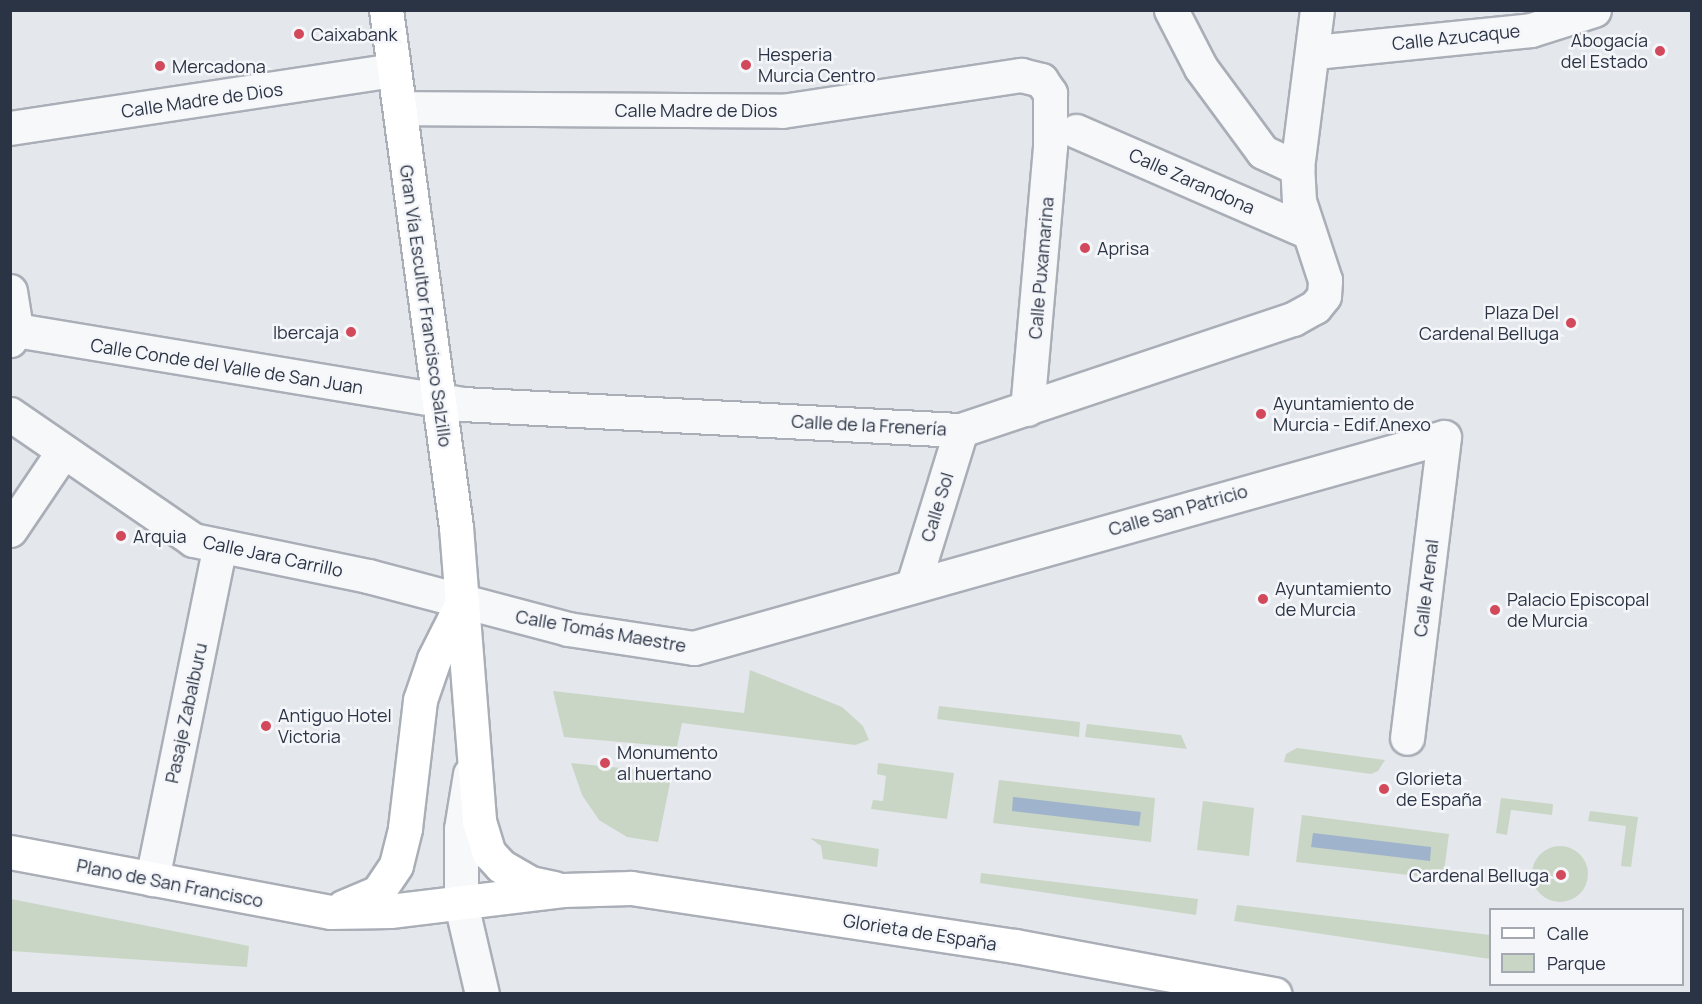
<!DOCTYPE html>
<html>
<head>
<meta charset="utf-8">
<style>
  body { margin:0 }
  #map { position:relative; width:1702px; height:1004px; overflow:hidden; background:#e4e7ec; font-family:Manrope,sans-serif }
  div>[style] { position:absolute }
  .green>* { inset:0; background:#c9d6c5 }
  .round { border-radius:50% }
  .water>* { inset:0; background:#9fb4cc }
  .roads { filter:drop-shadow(2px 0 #a9aeb7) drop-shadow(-2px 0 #a9aeb7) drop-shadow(0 2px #a9aeb7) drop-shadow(0 -2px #a9aeb7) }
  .street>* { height:33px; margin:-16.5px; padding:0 16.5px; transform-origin:16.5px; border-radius:16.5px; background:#f7f8fa }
  .secondary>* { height:33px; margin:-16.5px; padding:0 16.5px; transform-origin:16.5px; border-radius:16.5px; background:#fff }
  .dots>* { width:16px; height:16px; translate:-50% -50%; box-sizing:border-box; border:3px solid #f4f6f9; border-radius:50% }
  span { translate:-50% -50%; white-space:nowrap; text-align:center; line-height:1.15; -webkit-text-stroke:5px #f4f6f9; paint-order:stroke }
  .poi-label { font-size:18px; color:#2b3445 }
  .left { translate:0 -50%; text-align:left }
  .right { translate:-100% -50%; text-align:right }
  .street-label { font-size:18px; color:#2b3445 }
  .frame { position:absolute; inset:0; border:12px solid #2b3445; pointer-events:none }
  .legend { position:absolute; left:1489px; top:908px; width:195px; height:78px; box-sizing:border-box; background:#f4f6f9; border:2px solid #a4a8b1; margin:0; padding:8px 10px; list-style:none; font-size:18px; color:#2b3445 }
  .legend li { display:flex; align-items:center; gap:12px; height:30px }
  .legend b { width:30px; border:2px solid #a4a8b1 }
</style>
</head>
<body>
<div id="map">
  <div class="green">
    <div style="clip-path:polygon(750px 670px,842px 707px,863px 726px,869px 740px,855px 745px,682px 723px,677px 747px,564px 737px,553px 691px,744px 713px)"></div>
    <div style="clip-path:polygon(939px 706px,1080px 722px,1079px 737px,937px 719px)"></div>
    <div style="clip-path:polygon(1087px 724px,1181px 735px,1187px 749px,1085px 737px)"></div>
    <div style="clip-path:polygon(1297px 748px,1385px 760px,1378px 771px,1371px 774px,1284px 762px,1286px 754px)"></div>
    <div style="clip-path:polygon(571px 763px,672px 773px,658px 842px,627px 837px,599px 820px,582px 795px)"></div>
    <div style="clip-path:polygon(878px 763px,954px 773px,947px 819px,871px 809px,873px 800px,883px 801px,886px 776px,877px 774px)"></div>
    <div style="clip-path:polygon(999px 780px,1155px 798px,1151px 842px,993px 823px)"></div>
    <div style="clip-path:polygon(1501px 798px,1553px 804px,1552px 815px,1511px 810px,1507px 835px,1496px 833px)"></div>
    <div style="clip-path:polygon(1203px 801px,1254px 808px,1249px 856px,1197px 850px)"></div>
    <div style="clip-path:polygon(1590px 811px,1638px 817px,1631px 867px,1621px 866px,1626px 826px,1588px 821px)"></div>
    <div style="clip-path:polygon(1302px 815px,1449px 834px,1443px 879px,1296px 862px)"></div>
    <div style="clip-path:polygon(810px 838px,879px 849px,877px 867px,823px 859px,821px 846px)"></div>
    <div class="round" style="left:1532px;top:846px;width:56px;height:56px"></div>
    <div style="clip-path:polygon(981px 873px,1198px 899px,1196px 915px,980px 883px)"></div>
    <div style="clip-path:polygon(11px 899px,249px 946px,247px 967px,11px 951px)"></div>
    <div style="clip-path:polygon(1237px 905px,1490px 935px,1490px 959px,1234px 921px)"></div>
  </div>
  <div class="water">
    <div style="clip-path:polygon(1013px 797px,1141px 812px,1139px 826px,1012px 811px)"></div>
    <div style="clip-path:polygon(1313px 833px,1431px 847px,1430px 861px,1311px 847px)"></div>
  </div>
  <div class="roads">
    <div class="street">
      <div style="left:1171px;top:10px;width:65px;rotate:62.7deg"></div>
      <div style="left:1201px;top:68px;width:104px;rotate:53.6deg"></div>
      <div style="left:1263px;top:152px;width:38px;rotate:25deg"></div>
      <div style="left:1315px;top:52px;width:217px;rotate:-5.8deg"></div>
      <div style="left:1531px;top:30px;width:66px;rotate:-17.6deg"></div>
      <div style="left:400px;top:108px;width:382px;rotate:0.4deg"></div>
      <div style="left:782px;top:111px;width:242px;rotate:-8.6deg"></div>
      <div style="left:1021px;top:75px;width:21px;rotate:14deg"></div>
      <div style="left:1041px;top:80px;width:16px;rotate:55deg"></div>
      <div style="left:1050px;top:93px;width:54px;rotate:90deg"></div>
      <div style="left:1050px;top:147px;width:263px;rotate:95deg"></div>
      <div style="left:10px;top:128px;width:388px;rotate:-8.6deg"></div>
      <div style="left:1076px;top:131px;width:253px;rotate:23.5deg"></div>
      <div style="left:10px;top:291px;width:39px;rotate:81deg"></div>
      <div style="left:16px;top:330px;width:12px;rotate:121deg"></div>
      <div style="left:16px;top:330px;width:452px;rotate:9.4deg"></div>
      <div style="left:462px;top:404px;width:500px;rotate:3deg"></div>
      <div style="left:961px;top:430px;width:350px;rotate:-18.5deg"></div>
      <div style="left:1293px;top:319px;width:25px;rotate:-29deg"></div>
      <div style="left:1315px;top:307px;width:14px;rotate:-51deg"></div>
      <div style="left:1324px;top:296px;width:16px;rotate:-86deg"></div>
      <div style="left:1325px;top:280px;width:83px;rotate:-108.2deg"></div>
      <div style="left:1299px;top:201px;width:33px;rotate:-93deg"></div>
      <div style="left:1297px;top:168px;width:159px;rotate:-82.8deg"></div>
      <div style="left:10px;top:414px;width:222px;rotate:34.5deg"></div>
      <div style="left:193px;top:540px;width:179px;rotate:11.6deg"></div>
      <div style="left:368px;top:576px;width:207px;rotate:14.8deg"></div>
      <div style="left:568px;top:629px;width:127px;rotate:8.6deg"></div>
      <div style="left:694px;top:648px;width:779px;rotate:-15.71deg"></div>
      <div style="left:1444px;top:437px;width:303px;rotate:97deg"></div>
      <div style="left:10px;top:530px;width:93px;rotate:-56deg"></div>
      <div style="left:913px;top:585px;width:162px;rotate:-72.8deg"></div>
      <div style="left:470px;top:774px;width:56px;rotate:99.3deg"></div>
      <div style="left:461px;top:829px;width:75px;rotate:90deg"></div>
      <div style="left:461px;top:904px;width:92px;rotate:76.9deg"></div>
      <div style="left:152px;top:879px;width:340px;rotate:-78.5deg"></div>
    </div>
    <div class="secondary">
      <div style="left:386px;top:10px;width:522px;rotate:82.29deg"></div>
      <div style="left:456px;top:527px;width:295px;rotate:85.5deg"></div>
      <div style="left:479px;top:821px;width:34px;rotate:73deg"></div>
      <div style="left:489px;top:853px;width:18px;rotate:47deg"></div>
      <div style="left:501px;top:866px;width:34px;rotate:30deg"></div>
      <div style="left:530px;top:883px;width:25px;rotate:12deg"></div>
      <div style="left:10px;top:852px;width:326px;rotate:10.6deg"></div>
      <div style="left:330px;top:912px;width:60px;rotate:-1deg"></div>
      <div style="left:390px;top:911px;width:174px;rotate:-6.9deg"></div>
      <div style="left:563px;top:890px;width:68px;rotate:-1.7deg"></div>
      <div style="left:631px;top:888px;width:388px;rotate:8.6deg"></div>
      <div style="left:1015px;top:946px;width:264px;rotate:10.5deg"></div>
      <div style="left:343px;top:907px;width:38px;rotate:-23deg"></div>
      <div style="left:378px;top:892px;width:32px;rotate:-56deg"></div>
      <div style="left:396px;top:865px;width:38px;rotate:-76deg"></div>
      <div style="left:405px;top:828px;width:129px;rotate:-83.3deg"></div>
      <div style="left:420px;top:700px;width:43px;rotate:-71.1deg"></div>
      <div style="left:434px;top:659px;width:63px;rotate:-63.4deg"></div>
    </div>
  </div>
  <div class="dots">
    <div style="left:299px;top:34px;background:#d1495b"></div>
    <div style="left:1660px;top:51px;background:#d1495b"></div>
    <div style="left:746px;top:65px;background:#d1495b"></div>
    <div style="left:160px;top:66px;background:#d1495b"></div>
    <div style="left:1085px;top:248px;background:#d1495b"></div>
    <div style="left:1571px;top:323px;background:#d1495b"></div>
    <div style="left:351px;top:332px;background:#d1495b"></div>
    <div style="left:1261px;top:414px;background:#d1495b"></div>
    <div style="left:121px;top:536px;background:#d1495b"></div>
    <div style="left:1263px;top:599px;background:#d1495b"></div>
    <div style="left:1495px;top:610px;background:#d1495b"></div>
    <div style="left:266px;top:726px;background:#d1495b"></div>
    <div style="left:605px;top:763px;background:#d1495b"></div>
    <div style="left:1384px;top:789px;background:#d1495b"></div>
    <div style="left:1561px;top:875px;background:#d1495b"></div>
  </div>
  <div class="poi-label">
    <span class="left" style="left:311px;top:34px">Caixabank</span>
    <span class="right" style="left:1648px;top:51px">Abogacía<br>del Estado</span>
    <span class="left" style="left:758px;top:65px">Hesperia<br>Murcia Centro</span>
    <span class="left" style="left:172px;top:66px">Mercadona</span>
    <span class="left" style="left:1097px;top:248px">Aprisa</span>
    <span class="right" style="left:1559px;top:323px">Plaza Del<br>Cardenal Belluga</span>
    <span class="right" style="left:339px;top:332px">Ibercaja</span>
    <span class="left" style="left:1273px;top:414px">Ayuntamiento de<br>Murcia - Edif.Anexo</span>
    <span class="left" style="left:133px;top:536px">Arquia</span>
    <span class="left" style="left:1275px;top:599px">Ayuntamiento<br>de Murcia</span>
    <span class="left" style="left:1507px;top:610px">Palacio Episcopal<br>de Murcia</span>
    <span class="left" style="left:278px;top:726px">Antiguo Hotel<br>Victoria</span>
    <span class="left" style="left:617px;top:763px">Monumento<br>al huertano</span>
    <span class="left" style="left:1396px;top:789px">Glorieta<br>de España</span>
    <span class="right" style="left:1549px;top:875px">Cardenal Belluga</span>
  </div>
  <div class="street-label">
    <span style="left:1456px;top:37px;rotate:-6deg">Calle Azucaque</span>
    <span style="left:202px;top:100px;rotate:-8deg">Calle Madre de Dios</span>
    <span style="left:696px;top:110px">Calle Madre de Dios</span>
    <span style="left:1192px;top:181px;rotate:24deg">Calle Zarandona</span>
    <span style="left:1041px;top:268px;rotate:-85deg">Calle Puxamarina</span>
    <span style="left:426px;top:306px;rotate:82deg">Gran Vía Escultor Francisco Salzillo</span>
    <span style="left:227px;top:366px;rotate:9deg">Calle Conde del Valle de San Juan</span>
    <span style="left:869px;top:425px;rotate:3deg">Calle de la Frenería</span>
    <span style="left:937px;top:507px;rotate:-73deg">Calle Sol</span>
    <span style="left:1178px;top:510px;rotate:-16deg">Calle San Patricio</span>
    <span style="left:273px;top:556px;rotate:12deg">Calle Jara Carrillo</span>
    <span style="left:1426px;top:588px;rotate:-83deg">Calle Arenal</span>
    <span style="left:601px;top:631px;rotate:10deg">Calle Tomás Maestre</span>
    <span style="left:186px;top:713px;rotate:-78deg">Pasaje Zabalburu</span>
    <span style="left:170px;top:883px;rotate:11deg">Plano de San Francisco</span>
    <span style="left:920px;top:932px;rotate:9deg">Glorieta de España</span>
  </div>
  <div class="frame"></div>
  <ul class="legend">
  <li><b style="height:8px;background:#fff"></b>Calle</li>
  <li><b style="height:16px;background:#c9d6c5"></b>Parque</li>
  </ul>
</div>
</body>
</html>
